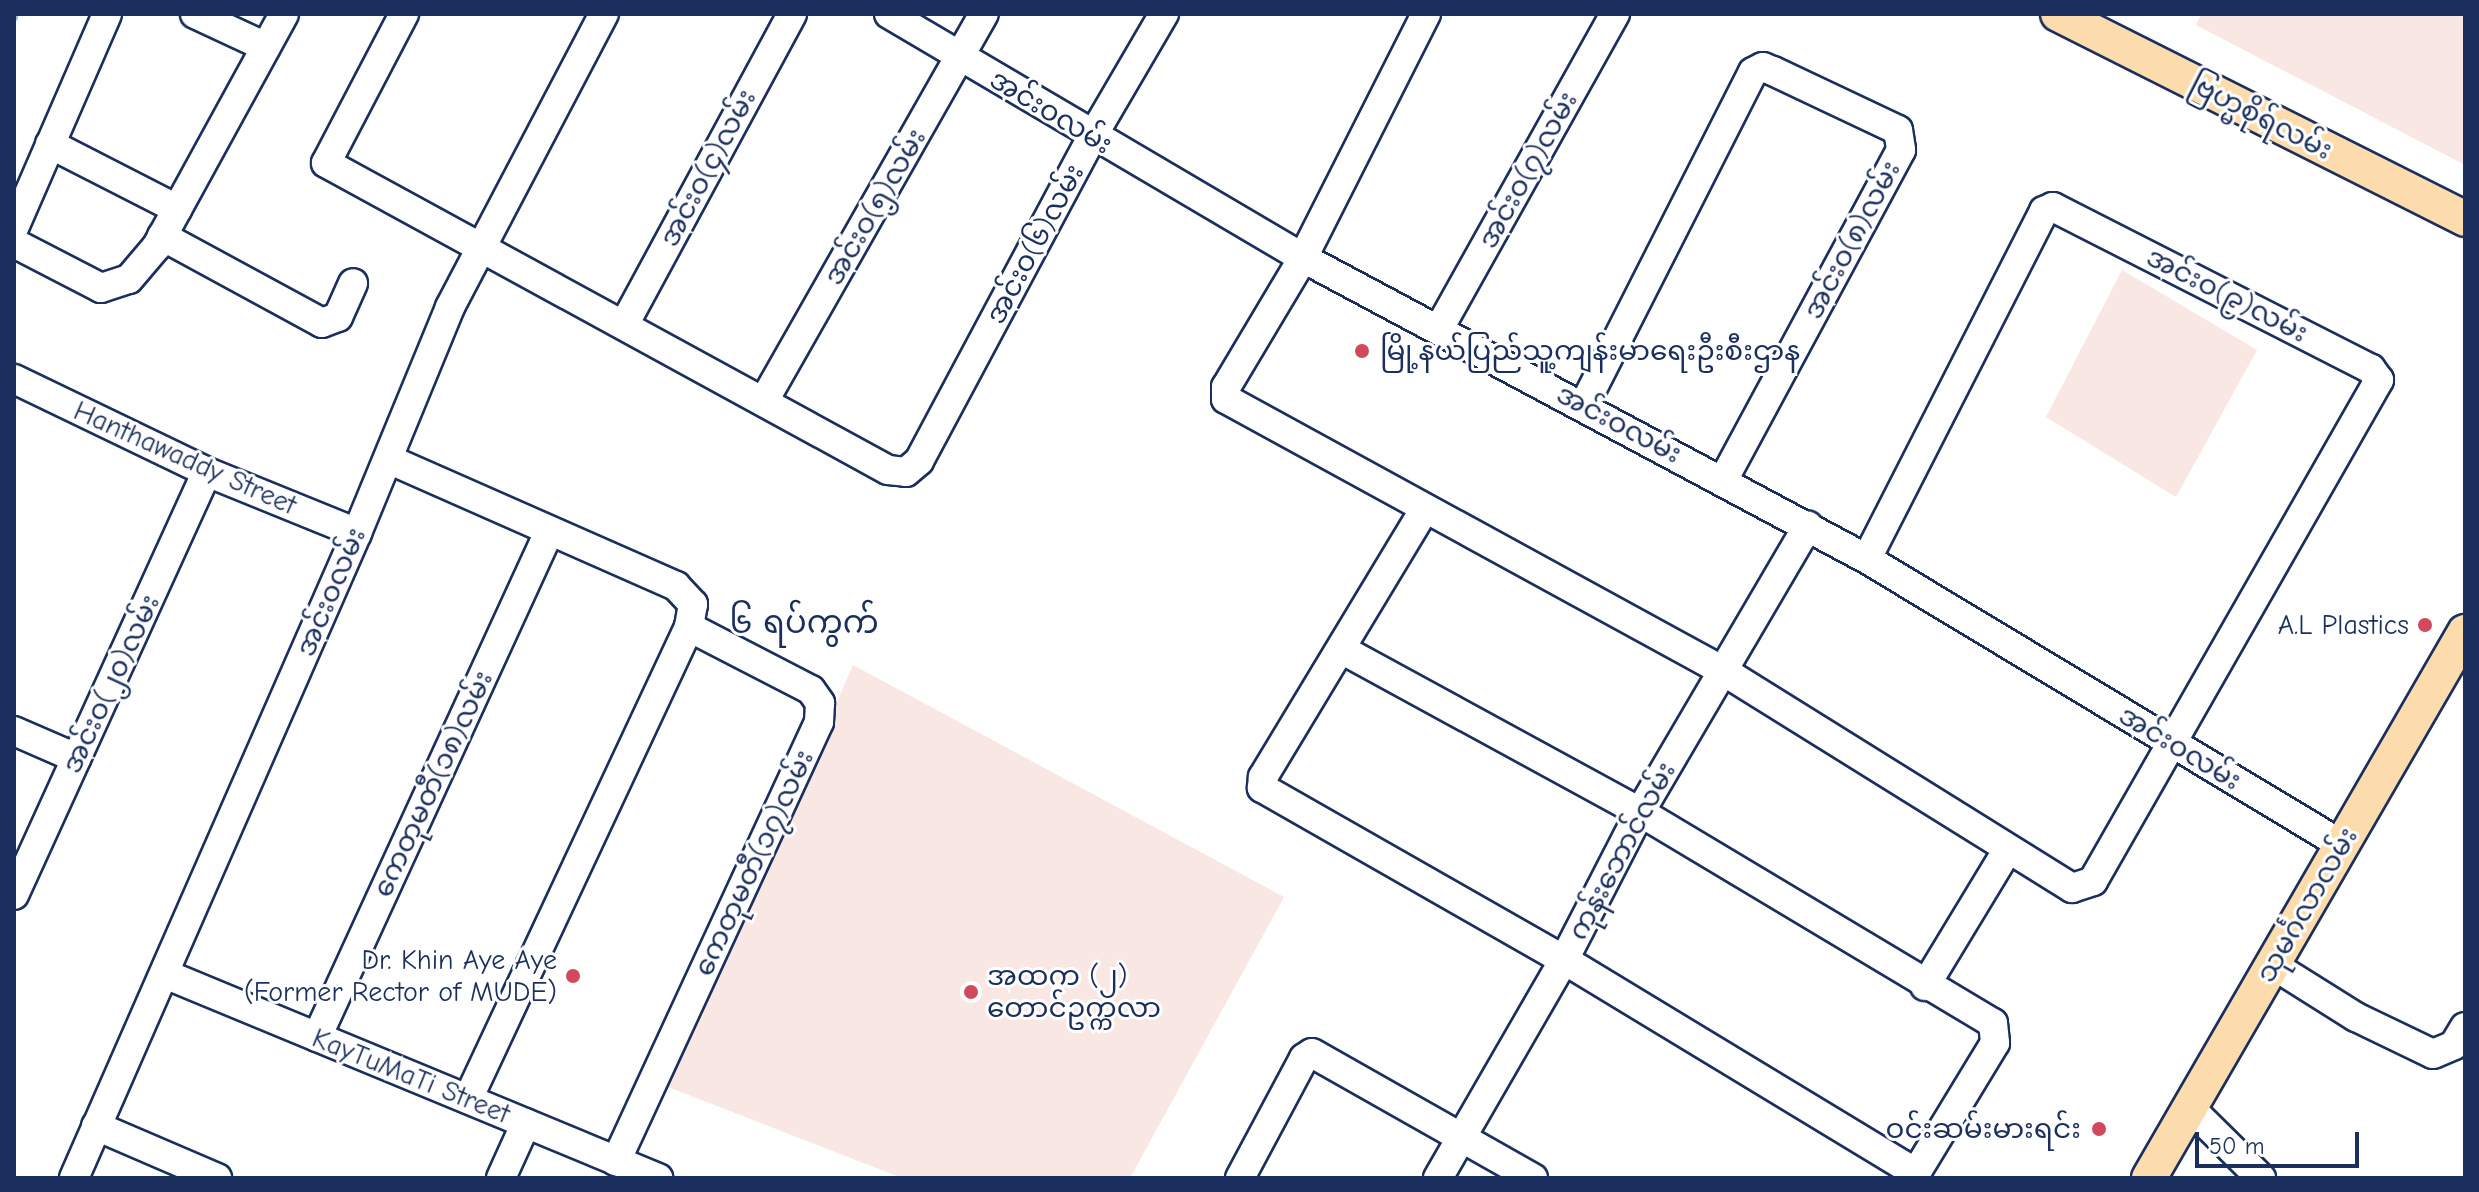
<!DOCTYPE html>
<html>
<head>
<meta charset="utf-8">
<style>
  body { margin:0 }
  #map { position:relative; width:2479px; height:1192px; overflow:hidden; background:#fff; font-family:"Comic Neue","Noto Sans Myanmar",sans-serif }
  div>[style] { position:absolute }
  .built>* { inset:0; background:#f8e7e2 }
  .stream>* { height:7px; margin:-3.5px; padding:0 3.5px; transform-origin:3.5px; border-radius:3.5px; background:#8cbee8 }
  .roads { filter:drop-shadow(2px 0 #1b2f5e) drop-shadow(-2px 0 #1b2f5e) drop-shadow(0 2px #1b2f5e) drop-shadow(0 -2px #1b2f5e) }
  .minor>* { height:28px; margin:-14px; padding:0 14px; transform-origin:14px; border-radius:14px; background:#fff }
  .major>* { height:34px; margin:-17px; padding:0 17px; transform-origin:17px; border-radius:17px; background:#fcdcac }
  .dots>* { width:22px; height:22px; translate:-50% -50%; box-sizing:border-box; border:4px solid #fff; border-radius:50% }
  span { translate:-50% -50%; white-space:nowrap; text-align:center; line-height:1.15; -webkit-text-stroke:6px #fff; paint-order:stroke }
  .street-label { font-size:28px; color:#1b2f5e }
  .poi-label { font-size:28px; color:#1b2f5e }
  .left { translate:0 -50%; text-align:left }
  .right { translate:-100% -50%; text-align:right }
  .quarter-label { font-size:32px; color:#1b2f5e }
  .frame { position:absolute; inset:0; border:16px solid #1b2f5e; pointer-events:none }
  .scale { position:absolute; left:2195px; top:1132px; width:164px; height:36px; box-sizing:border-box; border:4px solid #1b2f5e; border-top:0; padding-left:10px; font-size:24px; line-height:28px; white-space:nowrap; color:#1b2f5e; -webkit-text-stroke:6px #fff; paint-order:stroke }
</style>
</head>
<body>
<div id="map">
  <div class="built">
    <div style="clip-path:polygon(2201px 14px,2465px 14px,2465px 165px,2196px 25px)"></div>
    <div style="clip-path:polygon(2122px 270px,2257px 350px,2176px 497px,2046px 417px)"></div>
    <div style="clip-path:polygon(853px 665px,1284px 897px,1130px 1178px,902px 1178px,668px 1087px)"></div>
  </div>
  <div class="stream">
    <div style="left:14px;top:17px;width:3px;rotate:-90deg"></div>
  </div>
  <div class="roads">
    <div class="minor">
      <div style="left:195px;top:14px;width:78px;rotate:24.9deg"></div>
      <div style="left:404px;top:14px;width:168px;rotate:117.6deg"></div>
      <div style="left:326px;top:163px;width:640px;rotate:28.65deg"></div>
      <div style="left:888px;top:470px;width:18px;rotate:6deg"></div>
      <div style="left:906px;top:472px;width:17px;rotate:-40deg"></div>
      <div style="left:919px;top:461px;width:367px;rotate:-61.9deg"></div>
      <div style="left:1092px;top:137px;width:143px;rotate:-59.7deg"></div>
      <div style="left:889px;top:14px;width:481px;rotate:30.5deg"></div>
      <div style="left:1303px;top:258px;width:639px;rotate:28.09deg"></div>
      <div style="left:1867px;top:559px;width:554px;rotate:31.05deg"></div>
      <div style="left:1426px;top:14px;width:273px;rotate:116.8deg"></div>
      <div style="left:1303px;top:258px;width:150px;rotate:120.8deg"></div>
      <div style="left:1226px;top:387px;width:12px;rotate:90deg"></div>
      <div style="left:1226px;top:399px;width:569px;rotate:28.68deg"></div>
      <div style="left:1725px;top:672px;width:409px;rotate:31.9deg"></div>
      <div style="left:2072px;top:888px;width:22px;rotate:-18deg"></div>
      <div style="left:2093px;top:881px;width:577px;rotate:-60.28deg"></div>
      <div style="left:2379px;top:380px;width:14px;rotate:-126deg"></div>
      <div style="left:2371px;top:369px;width:357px;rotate:-153deg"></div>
      <div style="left:2053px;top:207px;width:10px;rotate:156deg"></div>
      <div style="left:2044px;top:211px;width:390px;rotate:117deg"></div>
      <div style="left:50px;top:144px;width:143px;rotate:27.1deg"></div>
      <div style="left:14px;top:228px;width:233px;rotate:-66.5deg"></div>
      <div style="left:162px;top:236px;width:182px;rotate:28.5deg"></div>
      <div style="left:322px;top:323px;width:17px;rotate:-21deg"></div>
      <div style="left:338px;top:317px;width:37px;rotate:-66deg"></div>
      <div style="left:14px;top:243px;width:98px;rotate:27.3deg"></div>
      <div style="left:101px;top:288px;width:29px;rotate:-18deg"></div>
      <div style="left:129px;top:279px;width:43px;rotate:-49.7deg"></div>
      <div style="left:157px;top:246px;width:264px;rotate:-61.3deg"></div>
      <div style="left:625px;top:323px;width:351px;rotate:-61.6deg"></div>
      <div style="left:1440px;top:327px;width:359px;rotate:-60.8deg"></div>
      <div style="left:14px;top:379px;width:214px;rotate:25.7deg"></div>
      <div style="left:207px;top:472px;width:162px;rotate:22.1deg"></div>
      <div style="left:765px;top:399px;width:443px;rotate:-60.4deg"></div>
      <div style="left:1584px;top:405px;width:373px;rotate:-63.1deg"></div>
      <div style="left:1753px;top:72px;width:11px;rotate:-27deg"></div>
      <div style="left:1763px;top:67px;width:11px;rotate:22deg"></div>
      <div style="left:1773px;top:71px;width:138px;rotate:25.3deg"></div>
      <div style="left:1898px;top:130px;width:20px;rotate:81deg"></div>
      <div style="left:1901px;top:150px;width:375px;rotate:118.3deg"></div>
      <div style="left:388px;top:459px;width:315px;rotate:23.8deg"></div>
      <div style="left:676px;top:586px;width:25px;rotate:47deg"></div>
      <div style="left:693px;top:604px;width:23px;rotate:100deg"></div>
      <div style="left:689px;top:627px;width:137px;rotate:27.3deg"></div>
      <div style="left:811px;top:690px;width:16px;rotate:55deg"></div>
      <div style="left:820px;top:703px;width:19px;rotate:93deg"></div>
      <div style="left:819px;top:722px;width:484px;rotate:114.8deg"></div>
      <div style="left:1341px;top:649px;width:341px;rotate:28.6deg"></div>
      <div style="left:1640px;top:812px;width:411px;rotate:30.9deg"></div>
      <div style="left:1993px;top:1023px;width:20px;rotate:84deg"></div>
      <div style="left:1995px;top:1043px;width:152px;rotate:121.3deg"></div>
      <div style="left:1916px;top:1173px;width:411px;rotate:-148.8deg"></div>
      <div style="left:1564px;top:960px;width:348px;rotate:-150.3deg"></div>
      <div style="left:1262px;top:788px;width:11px;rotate:-85deg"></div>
      <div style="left:1263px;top:777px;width:312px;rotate:-58.9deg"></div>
      <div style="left:14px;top:731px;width:68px;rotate:23.5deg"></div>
      <div style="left:14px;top:895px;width:465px;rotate:-65.5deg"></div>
      <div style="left:2273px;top:965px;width:98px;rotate:32.1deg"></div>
      <div style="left:2356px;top:1017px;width:85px;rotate:25.7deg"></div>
      <div style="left:2433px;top:1054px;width:23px;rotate:-23deg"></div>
      <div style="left:2454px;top:1045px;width:21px;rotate:-59deg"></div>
      <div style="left:165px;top:974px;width:534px;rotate:22.48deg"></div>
      <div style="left:1925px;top:986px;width:160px;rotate:-58.8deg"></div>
      <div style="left:317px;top:1037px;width:556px;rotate:-65.33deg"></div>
      <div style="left:468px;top:1099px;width:521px;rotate:-64.91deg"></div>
      <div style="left:2190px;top:1108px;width:100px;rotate:44.6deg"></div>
      <div style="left:96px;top:1126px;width:132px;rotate:23.3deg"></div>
      <div style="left:74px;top:1178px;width:704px;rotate:-66.31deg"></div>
      <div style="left:357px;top:533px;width:244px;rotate:-67.6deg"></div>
      <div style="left:450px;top:307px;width:331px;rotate:-62.3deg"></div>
      <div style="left:501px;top:1178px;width:60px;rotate:-65.6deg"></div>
      <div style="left:1240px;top:1178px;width:136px;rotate:-61.9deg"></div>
      <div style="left:1304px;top:1058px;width:9px;rotate:-32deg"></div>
      <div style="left:1312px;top:1053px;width:254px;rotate:29.5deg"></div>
      <div style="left:1438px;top:1178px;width:252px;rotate:-60deg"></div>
      <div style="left:1564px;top:960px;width:166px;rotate:-62.8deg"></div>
      <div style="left:1640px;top:812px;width:332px;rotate:-59.6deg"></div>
    </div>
    <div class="major">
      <div style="left:2058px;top:14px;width:456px;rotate:26.7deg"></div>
      <div style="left:2149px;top:1178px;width:631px;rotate:-59.94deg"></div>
    </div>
  </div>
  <div class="dots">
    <div style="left:1362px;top:351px;background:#d1495b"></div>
    <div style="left:2425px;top:625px;background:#d1495b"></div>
    <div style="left:573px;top:976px;background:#d1495b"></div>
    <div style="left:971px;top:992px;background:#d1495b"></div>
    <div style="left:2099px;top:1129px;background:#d1495b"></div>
  </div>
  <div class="street-label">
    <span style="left:1051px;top:112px;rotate:31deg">အင်းဝလမ်း</span>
    <span style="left:2261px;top:117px;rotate:27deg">ဗြဟ္မစိုရ်လမ်း</span>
    <span style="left:708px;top:168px;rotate:-62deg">အင်းဝ(၄)လမ်း</span>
    <span style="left:1528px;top:170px;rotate:-61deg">အင်းဝ(၇)လမ်း</span>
    <span style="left:875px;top:207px;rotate:-60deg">အင်းဝ(၅)လမ်း</span>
    <span style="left:1852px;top:240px;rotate:-62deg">အင်းဝ(၈)လမ်း</span>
    <span style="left:1035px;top:244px;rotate:-62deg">အင်းဝ(၆)လမ်း</span>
    <span style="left:2227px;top:295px;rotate:27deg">အင်းဝ(၉)လမ်း</span>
    <span style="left:1619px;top:424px;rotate:28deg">အင်းဝလမ်း</span>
    <span style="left:185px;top:458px;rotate:24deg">Hanthawaddy Street</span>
    <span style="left:331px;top:592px;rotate:-67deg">အင်းဝလမ်း</span>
    <span style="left:111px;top:684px;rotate:-65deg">အင်းဝ(၂၀)လမ်း</span>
    <span style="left:2180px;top:748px;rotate:31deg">အင်းဝလမ်း</span>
    <span style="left:433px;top:784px;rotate:-65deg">ကေတုမတီ(၁၈)လမ်း</span>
    <span style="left:1622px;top:851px;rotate:-62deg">ကုန်းဘောင်လမ်း</span>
    <span style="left:754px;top:863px;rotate:-65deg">ကေတုမတီ(၁၇)လမ်း</span>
    <span style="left:2307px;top:905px;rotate:-60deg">သုမင်္ဂလာလမ်း</span>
    <span style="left:411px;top:1076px;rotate:22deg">KayTuMaTi Street</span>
  </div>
  <div class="poi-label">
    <span class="left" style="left:1380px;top:351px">မြို့နယ်ပြည်သူ့ကျန်းမာရေးဦးစီးဌာန</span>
    <span class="right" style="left:2409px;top:625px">A.L Plastics</span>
    <span class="right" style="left:557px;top:976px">Dr. Khin Aye Aye<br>(Former Rector of MUDE)</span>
    <span class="left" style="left:987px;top:992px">အထက (၂)<br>တောင်ဥက္ကလာ</span>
    <span class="right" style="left:2081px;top:1129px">ဝင်းဆမ်းမားရင်း</span>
  </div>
  <div class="quarter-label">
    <span style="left:804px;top:623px">၆ ရပ်ကွက်</span>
  </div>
  <div class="frame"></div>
  <div class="scale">50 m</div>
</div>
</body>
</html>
